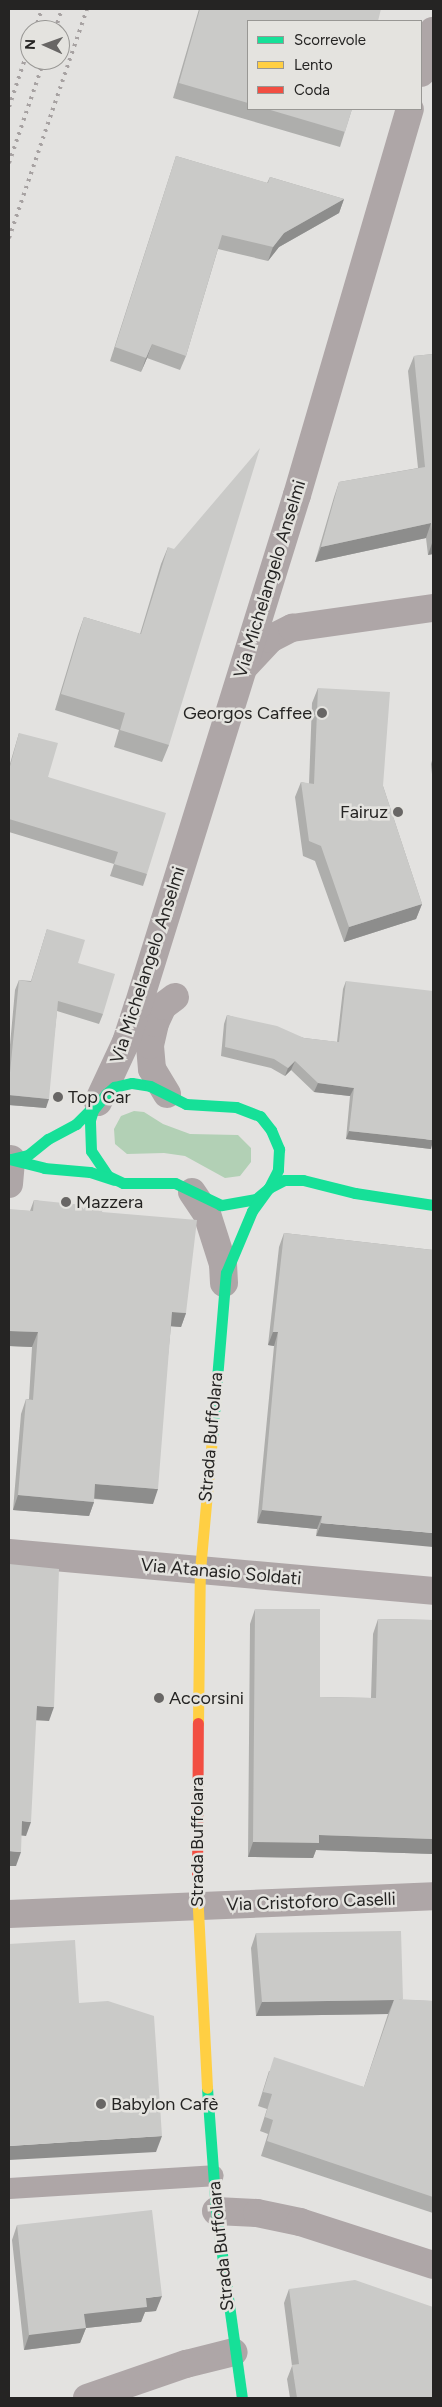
<!DOCTYPE html>
<html>
<head>
<meta charset="utf-8">
<style>
  body { margin:0 }
  #map { position:relative; width:442px; height:2407px; overflow:hidden; background:#e3e2e0; font-family:Figtree,sans-serif }
  div>[style] { position:absolute }
  .green>* { inset:0; background:#b2d0b5 }
  .lane>* { height:21px; margin:-10.5px; padding:0 10.5px; transform-origin:10.5px; border-radius:10.5px; background:#aea6a7 }
  .street>* { height:28px; margin:-14px; padding:0 14px; transform-origin:14px; border-radius:14px; background:#aea6a7 }
  .fast>* { height:11px; margin:-5.5px; padding:0 5.5px; transform-origin:5.5px; border-radius:5.5px; background:#16e098 }
  .slow>* { height:11px; margin:-5.5px; padding:0 5.5px; transform-origin:5.5px; border-radius:5.5px; background:#ffcf43 }
  .jam>* { height:11px; margin:-5.5px; padding:0 5.5px; transform-origin:5.5px; border-radius:5.5px; background:#f24e42 }
  .rail>* { height:4px; margin-top:-2px; transform-origin:0; background:repeating-linear-gradient(90deg,#a7a2a2 0 2.5px,transparent 0 7.5px) }
  .wall>* { inset:0; background:#aeaeac }
  .shaded-wall>* { inset:0; background:#8d8d8c }
  .building>* { inset:0; background:#cacac8 }
  .dots>* { width:14px; height:14px; translate:-50% -50%; box-sizing:border-box; border:2px solid #e4e3df; border-radius:50% }
  span { translate:-50% -50%; white-space:nowrap; text-align:center; line-height:1.15; -webkit-text-stroke:5px #e4e3df; paint-order:stroke }
  .street-label { font-size:18px; color:#252423 }
  .poi-label { font-size:18px; color:#252423 }
  .right { translate:-100% -50%; text-align:right }
  .left { translate:0 -50%; text-align:left }
  .frame { position:absolute; inset:0; border:10px solid #252423; pointer-events:none }
  .legend { position:absolute; left:247px; top:20px; width:175px; height:90px; box-sizing:border-box; background:#e4e3df; border:1px solid #989794; margin:0; padding:6px 9px; list-style:none; font-size:15px; color:#252423 }
  .legend li { display:flex; align-items:center; gap:10px; height:25px }
  .legend b { width:25px; border:1px solid #989794 }
  .north { position:absolute; left:20px; top:20px; width:50px; height:50px; box-sizing:border-box; background:#e4e3df; border:1px solid #989794; border-radius:50%; rotate:272deg; font-size:14px; font-weight:700; line-height:20px; text-align:center; color:#252423 }
  .north::after { content:''; display:block; margin:auto; width:18px; height:22px; background:#686665; clip-path:polygon(50% 0,100% 100%,50% 72%,0 100%) }
</style>
</head>
<body>
<div id="map">
  <div class="green">
    <div style="clip-path:polygon(134px 1111px,144px 1112px,163px 1124px,190px 1134px,238px 1135px,251px 1148px,251px 1162px,240px 1176px,225px 1178px,185px 1156px,164px 1153px,127px 1154px,115px 1144px,114px 1129px,121px 1116px)"></div>
  </div>
  <div class="lane">
    <div style="left:9px;top:2188px;width:204px;rotate:-3.6deg"></div>
  </div>
  <div class="street">
    <div style="left:421px;top:73px;width:44px;rotate:-74.1deg"></div>
    <div style="left:246px;top:665px;width:35px;rotate:-47deg"></div>
    <div style="left:270px;top:639px;width:25px;rotate:-27deg"></div>
    <div style="left:292px;top:628px;width:142px;rotate:-8.1deg"></div>
    <div style="left:167px;top:1094px;width:29px;rotate:-121deg"></div>
    <div style="left:152px;top:1069px;width:24px;rotate:-95deg"></div>
    <div style="left:150px;top:1045px;width:23px;rotate:-77deg"></div>
    <div style="left:155px;top:1023px;width:19px;rotate:-65deg"></div>
    <div style="left:163px;top:1006px;width:15px;rotate:-37deg"></div>
    <div style="left:98px;top:1102px;width:66px;rotate:-65deg"></div>
    <div style="left:126px;top:1042px;width:38px;rotate:-72deg"></div>
    <div style="left:138px;top:1006px;width:535px;rotate:-72.72deg"></div>
    <div style="left:297px;top:495px;width:402px;rotate:-73.7deg"></div>
    <div style="left:9px;top:1184px;width:25px;rotate:-85deg"></div>
    <div style="left:192px;top:1192px;width:27px;rotate:56deg"></div>
    <div style="left:207px;top:1214px;width:52px;rotate:72.3deg"></div>
    <div style="left:223px;top:1264px;width:19px;rotate:87deg"></div>
    <div style="left:9px;top:1553px;width:426px;rotate:5.1deg"></div>
    <div style="left:9px;top:1914px;width:424px;rotate:-2.4deg"></div>
    <div style="left:216px;top:2211px;width:41px;rotate:2.8deg"></div>
    <div style="left:257px;top:2213px;width:44px;rotate:11.8deg"></div>
    <div style="left:300px;top:2222px;width:140px;rotate:17.9deg"></div>
    <div style="left:87px;top:2398px;width:105px;rotate:-19deg"></div>
    <div style="left:186px;top:2364px;width:49px;rotate:-14deg"></div>
  </div>
  <div class="fast">
    <div style="left:132px;top:1083px;width:18px;rotate:9deg"></div>
    <div style="left:150px;top:1086px;width:40px;rotate:26.6deg"></div>
    <div style="left:186px;top:1104px;width:50px;rotate:3.4deg"></div>
    <div style="left:236px;top:1107px;width:26px;rotate:21deg"></div>
    <div style="left:260px;top:1116px;width:18px;rotate:52deg"></div>
    <div style="left:271px;top:1130px;width:21px;rotate:67deg"></div>
    <div style="left:279px;top:1149px;width:21px;rotate:93deg"></div>
    <div style="left:278px;top:1170px;width:20px;rotate:117deg"></div>
    <div style="left:269px;top:1188px;width:17px;rotate:140deg"></div>
    <div style="left:256px;top:1199px;width:36px;rotate:170deg"></div>
    <div style="left:221px;top:1205px;width:51px;rotate:-154.4deg"></div>
    <div style="left:175px;top:1183px;width:52px;rotate:180deg"></div>
    <div style="left:123px;top:1183px;width:17px;rotate:-155deg"></div>
    <div style="left:108px;top:1176px;width:30px;rotate:-124deg"></div>
    <div style="left:91px;top:1151px;width:31px;rotate:-92deg"></div>
    <div style="left:90px;top:1120px;width:10px;rotate:-73deg"></div>
    <div style="left:93px;top:1110px;width:21px;rotate:-51deg"></div>
    <div style="left:106px;top:1094px;width:11px;rotate:-41deg"></div>
    <div style="left:114px;top:1087px;width:18px;rotate:-13deg"></div>
    <div style="left:9px;top:1159px;width:36px;rotate:14deg"></div>
    <div style="left:44px;top:1168px;width:46px;rotate:5deg"></div>
    <div style="left:90px;top:1172px;width:25px;rotate:18deg"></div>
    <div style="left:11px;top:1159px;width:17px;rotate:-13deg"></div>
    <div style="left:28px;top:1155px;width:26px;rotate:-39deg"></div>
    <div style="left:48px;top:1139px;width:32px;rotate:-28deg"></div>
    <div style="left:76px;top:1124px;width:28px;rotate:-45deg"></div>
    <div style="left:212px;top:1438px;width:166px;rotate:-85.2deg"></div>
    <div style="left:226px;top:1273px;width:67px;rotate:-67.2deg"></div>
    <div style="left:252px;top:1211px;width:29px;rotate:-54deg"></div>
    <div style="left:269px;top:1188px;width:17px;rotate:-28deg"></div>
    <div style="left:284px;top:1180px;width:19px"></div>
    <div style="left:303px;top:1180px;width:54px;rotate:14deg"></div>
    <div style="left:355px;top:1193px;width:79px;rotate:8.7deg"></div>
    <div style="left:207px;top:2088px;width:123px;rotate:85.8deg"></div>
    <div style="left:216px;top:2211px;width:189px;rotate:82.1deg"></div>
  </div>
  <div class="slow">
    <div style="left:198px;top:1723px;width:153px;rotate:-89.3deg"></div>
    <div style="left:200px;top:1570px;width:133px;rotate:-84.8deg"></div>
    <div style="left:197px;top:1890px;width:198px;rotate:87.1deg"></div>
  </div>
  <div class="jam">
    <div style="left:197px;top:1890px;width:167px;rotate:-89.7deg"></div>
  </div>
  <div class="rail">
    <div style="left:35px;top:30px;width:22px;rotate:-72deg"></div>
    <div style="left:55px;top:30px;width:22px;rotate:-72deg"></div>
    <div style="left:9px;top:107px;width:66px;rotate:-71.6deg"></div>
    <div style="left:9px;top:163px;width:109px;rotate:-71.2deg"></div>
    <div style="left:9px;top:238px;width:242px;rotate:-71.2deg"></div>
  </div>
  <div class="wall">
    <div style="clip-path:polygon(199px 9px,381px 9px,248px 21px,248px 109px,352px 109px,340px 147px,173px 98px)"></div>
    <div style="clip-path:polygon(176px 156px,267px 183px,270px 177px,344px 199px,339px 213px,279px 247px,268px 261px,218px 249px,186px 356px,180px 370px,147px 358px,141px 372px,110px 361px)"></div>
    <div style="clip-path:polygon(433px 354px,433px 554px,428px 555px,426px 538px,315px 562px,334px 497px,339px 482px,418px 468px,408px 371px,414px 356px)"></div>
    <div style="clip-path:polygon(168px 547px,169px 745px,162px 762px,114px 747px,119px 730px,55px 710px,78px 634px,84px 617px,140px 634px,161px 564px)"></div>
    <div style="clip-path:polygon(318px 688px,383px 786px,422px 904px,416px 919px,344px 942px,315px 861px,303px 856px,295px 797px,301px 782px,309px 784px,312px 703px)"></div>
    <div style="clip-path:polygon(19px 733px,48px 777px,147px 874px,143px 886px,110px 876px,114px 864px,9px 832px,9px 767px)"></div>
    <div style="clip-path:polygon(433px 757px,433px 784px,431px 764px)"></div>
    <div style="clip-path:polygon(47px 929px,78px 963px,103px 1014px,99px 1024px,57px 1011px,46px 1108px,9px 1105px,9px 1056px,15px 990px,19px 980px,31px 981px)"></div>
    <div style="clip-path:polygon(346px 981px,431px 1149px,346px 1139px,350px 1096px,314px 1092px,291px 1070px,285px 1076px,271px 1068px,221px 1056px,224px 1024px,227px 1015px,304px 1038px,337px 1042px,343px 989px)"></div>
    <div style="clip-path:polygon(34px 1200px,102px 1212px,186px 1313px,181px 1327px,171px 1326px,153px 1504px,94px 1499px,94px 1502px,89px 1516px,13px 1510px,21px 1414px,26px 1399px,29px 1399px,32px 1347px,9px 1346px,9px 1210px,30px 1211px)"></div>
    <div style="clip-path:polygon(284px 1233px,433px 1250px,316px 1536px,317px 1529px,257px 1523px,274px 1346px,268px 1345px,279px 1247px)"></div>
    <div style="clip-path:polygon(255px 1609px,320px 1697px,371px 1698px,373px 1634px,378px 1619px,433px 1620px,433px 1854px,316px 1850px,313px 1858px,248px 1857px,250px 1624px)"></div>
    <div style="clip-path:polygon(256px 1933px,403px 2000px,433px 2001px,433px 2213px,261px 2156px,268px 2134px,260px 2131px,267px 2109px,258px 2106px,269px 2071px,364px 2087px,388px 2014px,256px 2016px,251px 1948px)"></div>
    <div style="clip-path:polygon(17px 2225px,156px 2311px,145px 2312px,141px 2322px,86px 2328px,80px 2343px,24px 2350px,12px 2240px)"></div>
    <div style="clip-path:polygon(289px 2289px,433px 2398px,290px 2398px,287px 2379px,292px 2366px,284px 2303px)"></div>
  </div>
  <div class="shaded-wall">
    <div style="clip-path:polygon(344px 199px,339px 213px,279px 247px,268px 261px,273px 247px,284px 233px)"></div>
    <div style="clip-path:polygon(152px 344px,147px 358px,141px 372px,146px 358px)"></div>
    <div style="clip-path:polygon(431px 523px,426px 538px,315px 562px,321px 547px)"></div>
    <div style="clip-path:polygon(433px 540px,433px 554px,428px 555px)"></div>
    <div style="clip-path:polygon(422px 904px,416px 919px,344px 942px,349px 927px)"></div>
    <div style="clip-path:polygon(295px 1061px,291px 1070px,285px 1076px,288px 1068px)"></div>
    <div style="clip-path:polygon(318px 1083px,354px 1088px,350px 1096px,314px 1092px)"></div>
    <div style="clip-path:polygon(9px 1095px,49px 1099px,46px 1108px,9px 1105px)"></div>
    <div style="clip-path:polygon(349px 1131px,433px 1140px,433px 1141px,431px 1149px,346px 1139px)"></div>
    <div style="clip-path:polygon(172px 1312px,186px 1313px,181px 1327px,167px 1326px)"></div>
    <div style="clip-path:polygon(9px 1331px,38px 1332px,32px 1347px,9px 1346px)"></div>
    <div style="clip-path:polygon(273px 1332px,278px 1332px,274px 1346px,268px 1345px)"></div>
    <div style="clip-path:polygon(95px 1484px,158px 1489px,153px 1504px,90px 1498px)"></div>
    <div style="clip-path:polygon(18px 1495px,94px 1502px,89px 1516px,13px 1510px)"></div>
    <div style="clip-path:polygon(262px 1510px,322px 1516px,317px 1529px,257px 1523px)"></div>
    <div style="clip-path:polygon(321px 1523px,433px 1533px,433px 1547px,316px 1536px)"></div>
    <div style="clip-path:polygon(37px 1706px,54px 1707px,49px 1721px,32px 1720px)"></div>
    <div style="clip-path:polygon(22px 1821px,31px 1822px,26px 1836px,17px 1835px)"></div>
    <div style="clip-path:polygon(319px 1835px,433px 1839px,433px 1854px,316px 1850px,313px 1858px,248px 1857px,253px 1842px)"></div>
    <div style="clip-path:polygon(9px 1851px,21px 1852px,16px 1866px,9px 1866px)"></div>
    <div style="clip-path:polygon(394px 2000px,388px 2014px,256px 2016px,262px 2002px)"></div>
    <div style="clip-path:polygon(162px 2136px,156px 2152px,9px 2160px,9px 2146px)"></div>
    <div style="clip-path:polygon(162px 2296px,156px 2311px,145px 2312px,141px 2322px,86px 2328px,80px 2343px,24px 2350px,29px 2335px,84px 2314px,146px 2298px)"></div>
  </div>
  <div class="building">
    <div style="clip-path:polygon(200px 9px,381px 9px,378px 21px,248px 21px,248px 103px,179px 83px)"></div>
    <div style="clip-path:polygon(267px 109px,352px 109px,345px 132px)"></div>
    <div style="clip-path:polygon(176px 156px,268px 183px,270px 177px,344px 199px,284px 233px,273px 247px,222px 235px,186px 356px,152px 344px,146px 358px,115px 347px)"></div>
    <div style="clip-path:polygon(433px 354px,433px 540px,431px 523px,321px 547px,339px 482px,425px 467px,414px 356px)"></div>
    <div style="clip-path:polygon(260px 448px,169px 745px,120px 730px,125px 713px,61px 694px,84px 617px,141px 634px,168px 547px,174px 549px)"></div>
    <div style="clip-path:polygon(318px 688px,390px 692px,383px 786px,422px 904px,349px 927px,321px 846px,309px 841px,301px 782px,314px 784px)"></div>
    <div style="clip-path:polygon(19px 733px,58px 743px,48px 777px,166px 813px,147px 874px,114px 864px,118px 852px,9px 819px,9px 770px)"></div>
    <div style="clip-path:polygon(47px 929px,85px 940px,78px 963px,115px 974px,103px 1014px,58px 1001px,49px 1099px,9px 1095px,9px 1083px,19px 980px,31px 982px)"></div>
    <div style="clip-path:polygon(346px 981px,433px 991px,433px 1140px,349px 1131px,354px 1088px,318px 1083px,295px 1061px,288px 1068px,274px 1059px,225px 1047px,227px 1015px,277px 1026px,304px 1038px,339px 1042px)"></div>
    <div style="clip-path:polygon(34px 1200px,103px 1207px,102px 1212px,197px 1220px,186px 1313px,172px 1312px,158px 1489px,95px 1484px,94px 1502px,18px 1495px,26px 1399px,33px 1400px,38px 1332px,9px 1331px,9px 1209px,33px 1211px)"></div>
    <div style="clip-path:polygon(284px 1233px,433px 1250px,433px 1533px,321px 1523px,322px 1516px,262px 1510px,278px 1332px,273px 1332px)"></div>
    <div style="clip-path:polygon(9px 1564px,59px 1569px,54px 1707px,37px 1706px,31px 1822px,22px 1821px,21px 1852px,9px 1851px)"></div>
    <div style="clip-path:polygon(255px 1609px,320px 1609px,320px 1697px,376px 1698px,378px 1619px,433px 1620px,433px 1839px,319px 1835px,319px 1843px,253px 1842px)"></div>
    <div style="clip-path:polygon(401px 1931px,403px 1999px,398px 1999px,433px 2001px,433px 2197px,267px 2141px,273px 2120px,265px 2117px,272px 2094px,263px 2092px,274px 2057px,364px 2087px,394px 2000px,262px 2002px,256px 1933px)"></div>
    <div style="clip-path:polygon(75px 1940px,79px 2003px,108px 2001px,154px 2016px,162px 2136px,9px 2146px,9px 1944px)"></div>
    <div style="clip-path:polygon(152px 2210px,162px 2296px,146px 2298px,147px 2307px,84px 2314px,86px 2328px,29px 2335px,17px 2225px)"></div>
    <div style="clip-path:polygon(355px 2280px,433px 2307px,433px 2398px,297px 2398px,292px 2365px,299px 2364px,289px 2289px)"></div>
  </div>
  <div class="dots">
    <div style="left:322px;top:713px;background:#686665"></div>
    <div style="left:398px;top:812px;background:#686665"></div>
    <div style="left:58px;top:1097px;background:#686665"></div>
    <div style="left:66px;top:1202px;background:#686665"></div>
    <div style="left:159px;top:1698px;background:#686665"></div>
    <div style="left:101px;top:2104px;background:#686665"></div>
  </div>
  <div class="street-label">
    <span style="left:270px;top:579px;rotate:-73deg">Via Michelangelo Anselmi</span>
    <span style="left:148px;top:965px;rotate:-72deg">Via Michelangelo Anselmi</span>
    <span style="left:211px;top:1437px;rotate:-85deg">Strada Buffolara</span>
    <span style="left:221px;top:1572px;rotate:5deg">Via Atanasio Soldati</span>
    <span style="left:197px;top:1842px;rotate:-90deg">Strada Buffolara</span>
    <span style="left:311px;top:1902px;rotate:-2deg">Via Cristoforo Caselli</span>
    <span style="left:221px;top:2246px;rotate:-96deg">Strada Buffolara</span>
  </div>
  <div class="poi-label">
    <span class="right" style="left:312px;top:713px">Georgos Caffee</span>
    <span class="right" style="left:388px;top:812px">Fairuz</span>
    <span class="left" style="left:68px;top:1097px">Top Car</span>
    <span class="left" style="left:76px;top:1202px">Mazzera</span>
    <span class="left" style="left:169px;top:1698px">Accorsini</span>
    <span class="left" style="left:111px;top:2104px">Babylon Cafè</span>
  </div>
  <div class="frame"></div>
  <ul class="legend">
  <li><b style="height:6px;background:#16e098"></b>Scorrevole</li>
  <li><b style="height:6px;background:#ffcf43"></b>Lento</li>
  <li><b style="height:6px;background:#f24e42"></b>Coda</li>
  </ul>
  <div class="north">N</div>
</div>
</body>
</html>
